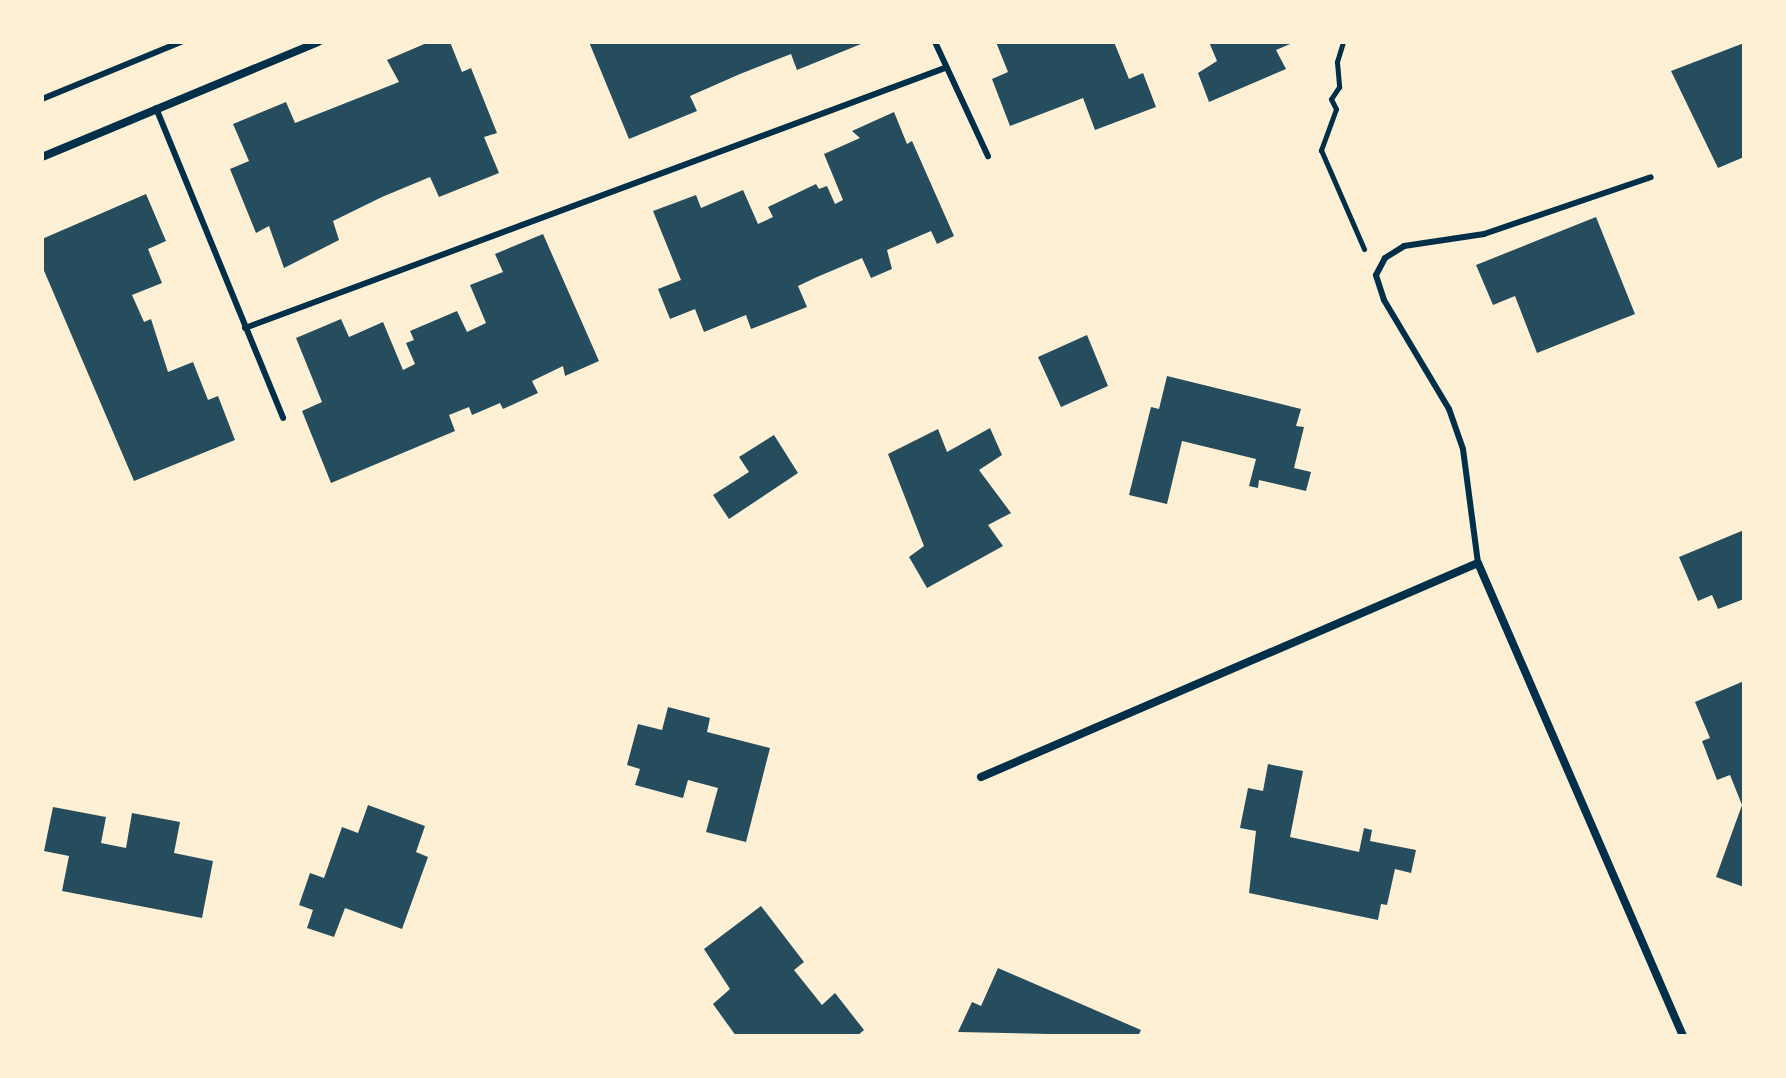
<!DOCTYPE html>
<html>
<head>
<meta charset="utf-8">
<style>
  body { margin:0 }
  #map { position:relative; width:1786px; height:1078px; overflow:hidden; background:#fdf0d5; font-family:Poppins,sans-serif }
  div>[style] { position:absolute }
  .building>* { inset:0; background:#264d5e }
  .path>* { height:5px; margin:-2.5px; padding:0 2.5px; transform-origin:2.5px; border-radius:2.5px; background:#003049 }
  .service>* { height:6px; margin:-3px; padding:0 3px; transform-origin:3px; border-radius:3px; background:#003049 }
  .minor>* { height:8px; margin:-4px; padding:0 4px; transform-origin:4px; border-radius:4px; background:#003049 }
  span { translate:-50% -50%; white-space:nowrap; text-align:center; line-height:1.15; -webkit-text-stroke:6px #fdf0d5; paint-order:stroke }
  .frame { position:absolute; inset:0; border:44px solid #fdf0d5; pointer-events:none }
</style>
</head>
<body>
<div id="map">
  <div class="building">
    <div style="clip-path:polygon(429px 42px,450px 42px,462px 72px,471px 68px,497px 133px,484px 137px,499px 173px,439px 197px,430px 177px,382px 197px,333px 221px,339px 240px,284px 268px,269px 226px,256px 233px,230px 169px,249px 161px,233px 124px,286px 102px,295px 123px,399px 82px,387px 60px)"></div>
    <div style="clip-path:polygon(589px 42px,866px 42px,797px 70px,791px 54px,740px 74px,690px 96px,697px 111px,629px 139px)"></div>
    <div style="clip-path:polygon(996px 42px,1114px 42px,1129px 79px,1143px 73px,1156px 107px,1095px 130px,1083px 98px,1010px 126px,992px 79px,1008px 72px)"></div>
    <div style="clip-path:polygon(1209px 42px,1295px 42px,1276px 50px,1286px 69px,1209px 102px,1198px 73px,1217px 61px)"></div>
    <div style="clip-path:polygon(1744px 43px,1744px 157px,1718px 168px,1671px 71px)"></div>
    <div style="clip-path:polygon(894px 112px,907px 144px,912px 141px,954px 236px,937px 244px,931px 231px,887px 250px,892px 269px,871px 278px,862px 258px,817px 277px,798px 286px,807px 307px,751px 329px,746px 315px,704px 332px,695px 309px,670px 319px,658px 289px,681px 280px,653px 211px,696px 195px,701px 208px,743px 190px,758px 224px,773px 217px,768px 207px,816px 184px,819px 189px,827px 186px,835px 204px,843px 200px,824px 154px,860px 138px,852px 131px)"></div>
    <div style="clip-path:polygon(146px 194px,166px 241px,148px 249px,162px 283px,132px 295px,144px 322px,151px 319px,168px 372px,193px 362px,208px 400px,218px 396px,235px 440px,134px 481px,42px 266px,42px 239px)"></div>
    <div style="clip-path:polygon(1596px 217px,1635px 314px,1537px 353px,1515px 296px,1493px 305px,1476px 265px)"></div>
    <div style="clip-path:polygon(543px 234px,599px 361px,565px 376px,563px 366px,532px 381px,538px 393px,503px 409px,500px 403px,472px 415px,469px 407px,449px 415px,455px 431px,331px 483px,302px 411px,322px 402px,296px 338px,341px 319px,349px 337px,383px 322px,403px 370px,415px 364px,406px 343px,414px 340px,410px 331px,457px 311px,467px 332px,486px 323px,470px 285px,503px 272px,495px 254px)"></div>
    <div style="clip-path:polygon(1087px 335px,1108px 386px,1061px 407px,1038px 357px)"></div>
    <div style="clip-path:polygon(1167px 376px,1301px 409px,1296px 426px,1304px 427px,1294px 468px,1311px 472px,1306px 491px,1259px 480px,1258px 488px,1249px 486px,1256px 459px,1182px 441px,1167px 504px,1129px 495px,1151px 407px,1159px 409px)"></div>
    <div style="clip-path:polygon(990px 428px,1002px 455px,979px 470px,1011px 513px,988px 525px,1003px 546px,927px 588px,909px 557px,924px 546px,888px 454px,938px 429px,947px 452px)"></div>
    <div style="clip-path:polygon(774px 435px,798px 473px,729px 519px,713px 495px,749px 472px,739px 457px)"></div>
    <div style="clip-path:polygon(1744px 530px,1744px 599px,1718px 609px,1712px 595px,1698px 601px,1679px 557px)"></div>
    <div style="clip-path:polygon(1744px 681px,1744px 887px,1716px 877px,1742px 805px,1730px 775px,1717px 780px,1702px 741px,1710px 738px,1695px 702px)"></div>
    <div style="clip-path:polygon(668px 707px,710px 718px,707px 732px,770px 748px,746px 842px,706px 832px,718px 788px,688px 780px,683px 798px,635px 785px,640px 769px,627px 765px,638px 724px,662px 730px)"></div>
    <div style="clip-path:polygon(1268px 764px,1303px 771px,1290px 837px,1359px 852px,1364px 828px,1372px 830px,1370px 841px,1416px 850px,1411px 873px,1395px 869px,1387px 905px,1381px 904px,1378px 920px,1249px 893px,1256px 831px,1240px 828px,1248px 788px,1263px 791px)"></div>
    <div style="clip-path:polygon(368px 805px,425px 826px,416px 852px,428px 857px,402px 929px,345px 908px,334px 937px,307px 928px,313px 910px,299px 905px,310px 873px,324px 878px,342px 827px,358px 833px)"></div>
    <div style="clip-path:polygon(53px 807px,106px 817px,101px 843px,126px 848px,132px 813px,180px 822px,174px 853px,213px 861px,202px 918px,62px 891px,69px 856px,44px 851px)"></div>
    <div style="clip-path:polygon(761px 906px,804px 962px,794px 970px,822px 1005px,835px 993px,864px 1030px,857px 1036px,736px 1036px,713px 1004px,730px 989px,704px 949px)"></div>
    <div style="clip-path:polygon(998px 968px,1141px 1030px,1138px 1036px,958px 1032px,972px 1002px,981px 1006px)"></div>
  </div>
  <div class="path">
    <div style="left:1343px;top:42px;width:21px;rotate:107deg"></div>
    <div style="left:1337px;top:62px;width:25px;rotate:85deg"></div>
    <div style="left:1339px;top:87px;width:14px;rotate:124deg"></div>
    <div style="left:1331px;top:99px;width:11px;rotate:63deg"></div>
    <div style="left:1336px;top:109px;width:44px;rotate:110.1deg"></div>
    <div style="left:1321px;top:150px;width:108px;rotate:66.5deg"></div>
  </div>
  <div class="service">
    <div style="left:935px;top:42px;width:126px;rotate:65.1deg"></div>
    <div style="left:42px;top:99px;width:150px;rotate:-22.3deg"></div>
    <div style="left:156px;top:108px;width:335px;rotate:67.7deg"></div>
    <div style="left:245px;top:328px;width:747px;rotate:-20.38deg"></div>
    <div style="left:1478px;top:563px;width:115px;rotate:-97.5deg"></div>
    <div style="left:1463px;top:449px;width:42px;rotate:-109.3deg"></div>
    <div style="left:1449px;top:409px;width:127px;rotate:-120.8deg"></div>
    <div style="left:1384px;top:300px;width:26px;rotate:-108deg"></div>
    <div style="left:1376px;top:275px;width:19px;rotate:-62deg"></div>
    <div style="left:1385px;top:258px;width:22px;rotate:-32deg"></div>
    <div style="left:1404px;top:246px;width:81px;rotate:-8.5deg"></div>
    <div style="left:1484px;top:234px;width:176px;rotate:-18.8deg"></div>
  </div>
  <div class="minor">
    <div style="left:42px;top:157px;width:299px;rotate:-22.6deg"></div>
    <div style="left:981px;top:777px;width:541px;rotate:-23.3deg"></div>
    <div style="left:1478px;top:563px;width:516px;rotate:66.57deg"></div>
  </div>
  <div class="frame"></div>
</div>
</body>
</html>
